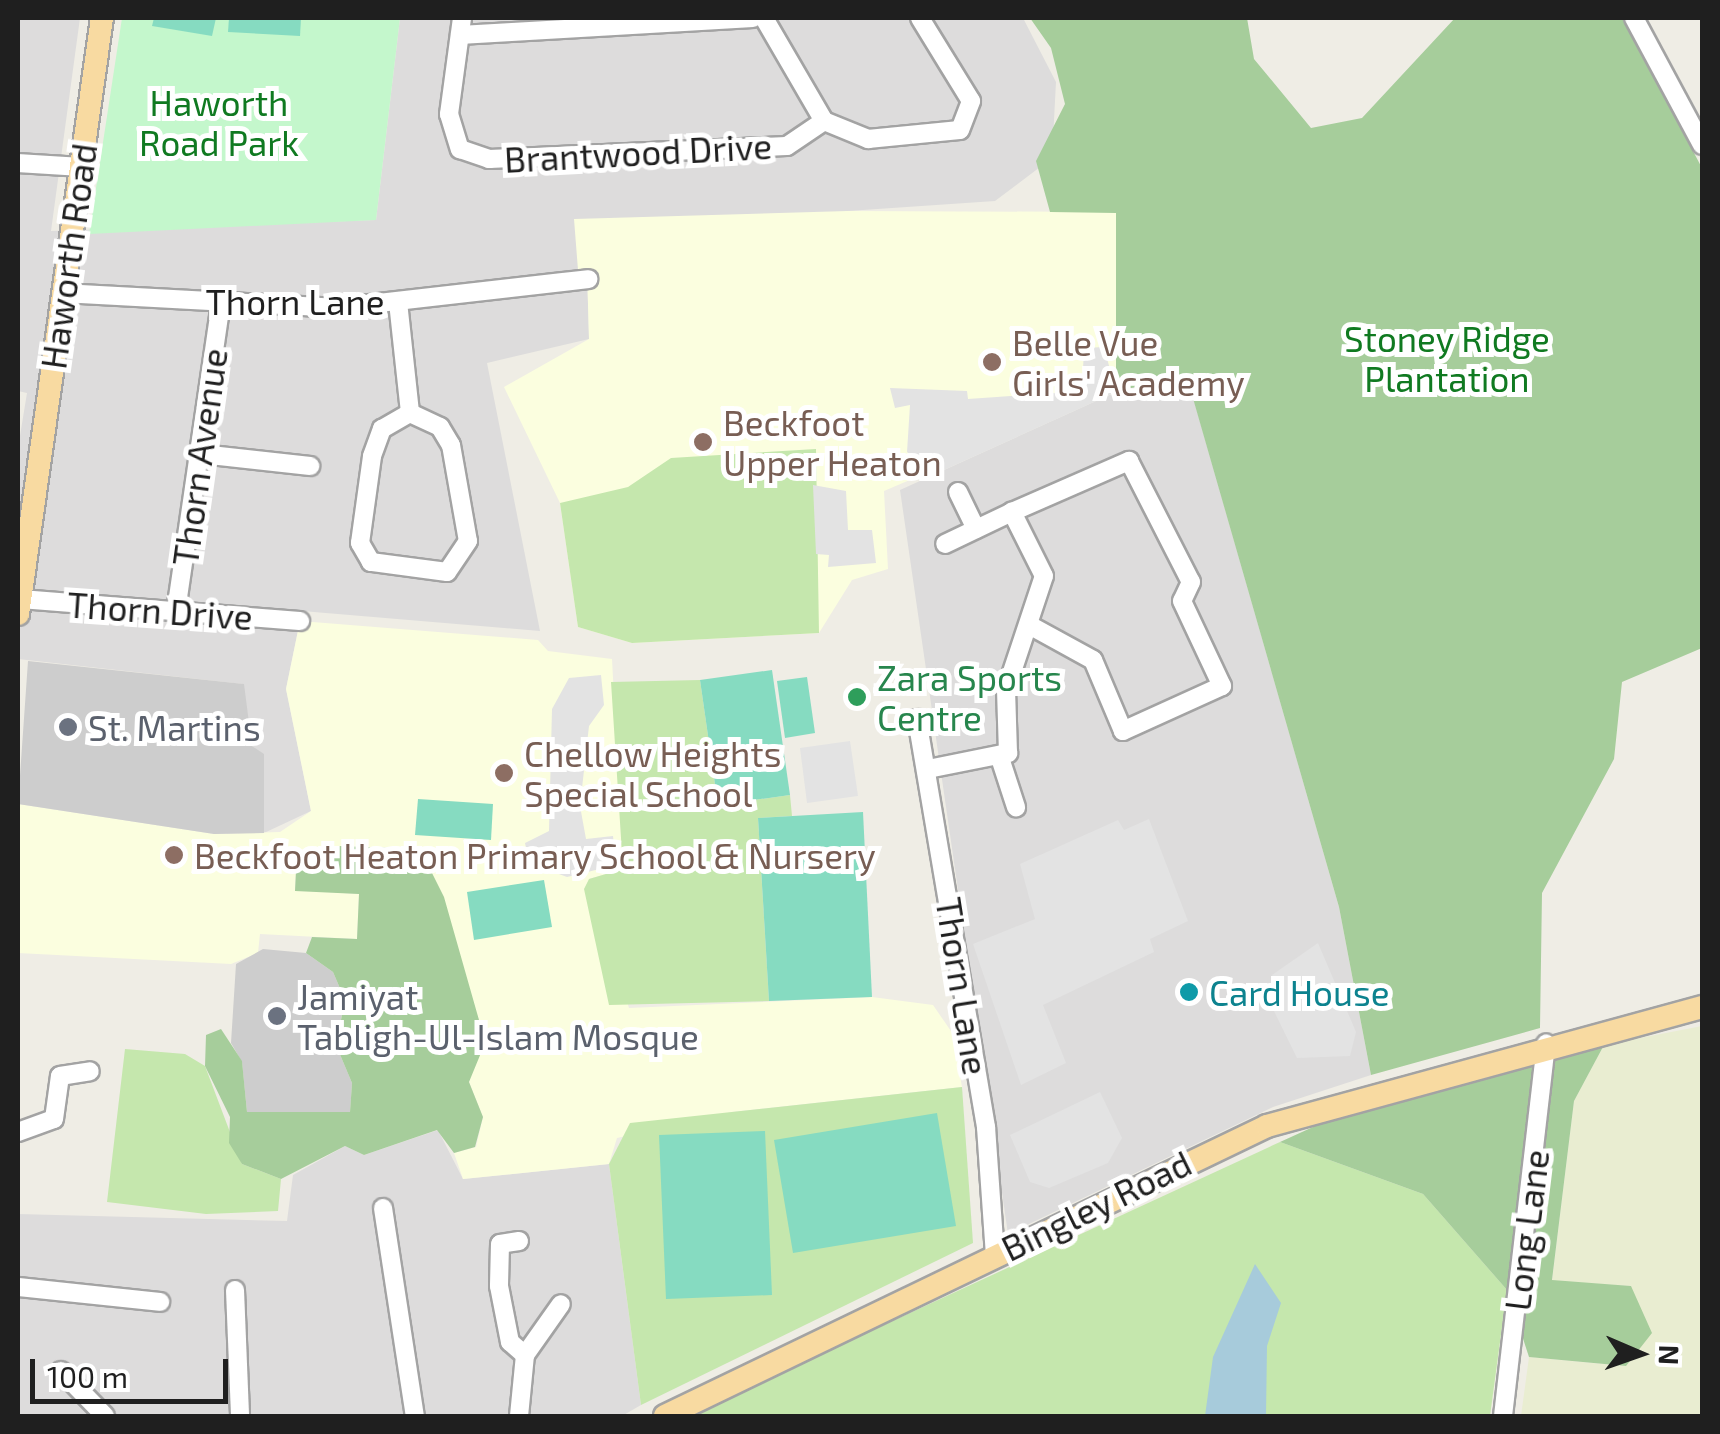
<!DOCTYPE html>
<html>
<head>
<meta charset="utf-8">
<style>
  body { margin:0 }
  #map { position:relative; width:1720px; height:1434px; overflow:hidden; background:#efede5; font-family:"Exo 2",sans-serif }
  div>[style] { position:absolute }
  .residential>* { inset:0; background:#dddcdc }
  .education>* { inset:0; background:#fbfedf }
  .religious>* { inset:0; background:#cdcdcd }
  .farmland>* { inset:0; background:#e9edd1 }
  .grass>* { inset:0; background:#c5e7ad }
  .forest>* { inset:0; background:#a6cd9b }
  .park>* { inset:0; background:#c4f7cc }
  .pitch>* { inset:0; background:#86dbc1 }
  .parking>* { inset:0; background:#e3e3e3 }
  .water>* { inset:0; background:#a7cbdb }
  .roads { filter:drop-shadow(2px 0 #a3a3a3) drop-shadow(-2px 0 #a3a3a3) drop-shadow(0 2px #a3a3a3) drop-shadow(0 -2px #a3a3a3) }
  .minor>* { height:18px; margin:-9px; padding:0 9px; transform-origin:9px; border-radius:9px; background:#fff }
  .major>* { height:22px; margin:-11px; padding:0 11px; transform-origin:11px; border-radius:11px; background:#f8daa1 }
  .dots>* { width:28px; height:28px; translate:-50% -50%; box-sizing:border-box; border:5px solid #fff; border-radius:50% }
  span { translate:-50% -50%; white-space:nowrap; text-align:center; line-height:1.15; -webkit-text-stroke:10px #fff; paint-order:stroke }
  .park-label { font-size:35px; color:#107a21 }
  .street-label { font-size:35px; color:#1f1f1f }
  .education-label { font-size:35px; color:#785e54 }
  .left { translate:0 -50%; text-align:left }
  .leisure-label { font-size:35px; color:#27864d }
  .worship-label { font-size:35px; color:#5b616d }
  .culture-label { font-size:35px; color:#0d838f }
  .frame { position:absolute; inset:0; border:20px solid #1f1f1f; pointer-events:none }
  .north { position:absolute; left:1590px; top:1304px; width:100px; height:100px; -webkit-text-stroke:8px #fff; paint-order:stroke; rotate:92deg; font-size:28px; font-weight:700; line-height:40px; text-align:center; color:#1f1f1f }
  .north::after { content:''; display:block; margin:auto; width:35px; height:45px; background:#1f1f1f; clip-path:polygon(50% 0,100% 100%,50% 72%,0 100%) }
  .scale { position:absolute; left:30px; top:1359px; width:198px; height:45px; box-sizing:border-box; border:5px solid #1f1f1f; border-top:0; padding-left:12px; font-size:30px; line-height:35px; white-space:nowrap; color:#1f1f1f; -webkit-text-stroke:8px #fff; paint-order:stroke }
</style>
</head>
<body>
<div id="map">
  <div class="residential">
    <div style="clip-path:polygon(18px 18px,80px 18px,51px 231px,376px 220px,400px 18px,1023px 18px,1056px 82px,1052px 158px,995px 201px,848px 211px,579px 270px,587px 269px,589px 339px,487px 363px,540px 631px,302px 611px,286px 689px,311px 811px,264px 833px,263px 754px,252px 746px,243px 684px,18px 659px,18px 448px,27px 393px,18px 391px)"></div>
    <div style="clip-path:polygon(1186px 373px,1339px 907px,1371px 1075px,1273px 1107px,1008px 1234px,900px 490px,1116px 392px)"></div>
    <div style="clip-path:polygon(438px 1130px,463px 1179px,609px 1164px,641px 1405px,622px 1416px,18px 1416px,18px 1214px,287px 1221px,293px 1175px,345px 1146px,364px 1155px)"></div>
  </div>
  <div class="education">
    <div style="clip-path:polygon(848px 211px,1117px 212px,1116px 392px,884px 491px,888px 569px,852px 580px,819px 633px,632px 643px,578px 627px,560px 503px,504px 387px,589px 339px,587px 270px,578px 270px,574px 219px)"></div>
    <div style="clip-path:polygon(300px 621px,538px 640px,548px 651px,612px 659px,623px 869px,589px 879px,629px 1008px,872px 997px,933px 1005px,953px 1034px,962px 1087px,732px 1112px,617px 1138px,609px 1164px,463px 1179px,454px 1153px,476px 1147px,483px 1117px,469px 1082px,479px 1020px,463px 978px,325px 861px,296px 871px,295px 890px,359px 894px,357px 939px,260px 934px,258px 953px,231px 964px,18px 953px,18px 804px,214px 834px,280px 832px,311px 811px,286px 689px)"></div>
  </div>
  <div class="religious">
    <div style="clip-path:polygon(28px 661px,244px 684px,252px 746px,264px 754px,264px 833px,214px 834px,18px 804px)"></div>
    <div style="clip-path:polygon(263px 949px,306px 953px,333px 972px,345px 1000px,336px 1045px,352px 1083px,350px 1113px,247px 1112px,242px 1062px,231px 1043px,236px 964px)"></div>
  </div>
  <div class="farmland">
    <div style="clip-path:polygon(1702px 1026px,1702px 1416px,1521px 1416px,1529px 1357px,1625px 1366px,1631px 1286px,1552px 1281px,1574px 1101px,1604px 1045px)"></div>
  </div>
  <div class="grass">
    <div style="clip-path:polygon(816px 449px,819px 633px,632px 643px,578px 627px,560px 503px,628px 487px,671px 458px)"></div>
    <div style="clip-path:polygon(700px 680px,718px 805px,790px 795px,792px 816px,758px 818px,769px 1001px,609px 1005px,584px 889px,589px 879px,623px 869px,611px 682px)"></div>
    <div style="clip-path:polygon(125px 1049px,185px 1054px,205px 1066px,242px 1164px,281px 1179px,278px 1211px,206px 1214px,107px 1202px)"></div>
    <div style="clip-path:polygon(962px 1087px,973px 1243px,641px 1405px,609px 1164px,630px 1123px)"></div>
    <div style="clip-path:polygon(1280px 1142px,1423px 1194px,1507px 1290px,1490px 1416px,687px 1416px)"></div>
  </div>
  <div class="forest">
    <div style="clip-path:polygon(1030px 18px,1247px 18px,1254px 59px,1311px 128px,1362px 118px,1455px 18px,1622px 18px,1702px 168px,1702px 648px,1622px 682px,1614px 759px,1542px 893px,1540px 1028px,1371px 1075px,1339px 907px,1186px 374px,1116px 392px,1116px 213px,1050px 212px,1036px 161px,1065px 104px,1051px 48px)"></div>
    <div style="clip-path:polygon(339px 846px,420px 849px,444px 897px,479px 1020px,483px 1048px,469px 1082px,483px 1117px,475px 1147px,454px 1153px,437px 1130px,364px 1155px,345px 1146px,281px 1179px,242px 1164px,229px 1143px,230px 1117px,205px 1066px,206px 1035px,221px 1029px,242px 1061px,247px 1112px,350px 1112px,352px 1083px,336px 1045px,345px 1000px,333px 972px,306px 953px,312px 937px,357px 939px,359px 894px,295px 891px,296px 871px)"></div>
    <div style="clip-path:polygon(1604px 1045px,1574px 1101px,1552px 1280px,1631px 1286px,1652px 1333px,1626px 1366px,1529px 1357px,1507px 1290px,1423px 1194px,1280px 1142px,1346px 1112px)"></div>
  </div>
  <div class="park">
    <div style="clip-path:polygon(122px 18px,400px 18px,376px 220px,89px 234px)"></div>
  </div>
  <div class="pitch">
    <div style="clip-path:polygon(154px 18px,216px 18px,212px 36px,152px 26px)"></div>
    <div style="clip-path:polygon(229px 18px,301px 18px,300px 36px,228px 32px)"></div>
    <div style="clip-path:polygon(772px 670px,790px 795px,718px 805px,700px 680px)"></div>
    <div style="clip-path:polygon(807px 677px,815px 733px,785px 738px,777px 681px)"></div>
    <div style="clip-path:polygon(418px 799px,493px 804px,491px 840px,415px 835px)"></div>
    <div style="clip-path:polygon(863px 812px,872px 997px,769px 1001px,758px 818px)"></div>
    <div style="clip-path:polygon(544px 880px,552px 927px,474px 940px,467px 892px)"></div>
    <div style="clip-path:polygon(937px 1113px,956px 1226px,793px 1253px,774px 1140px)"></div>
    <div style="clip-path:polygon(765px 1131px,772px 1295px,666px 1299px,659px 1135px)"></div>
  </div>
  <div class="parking">
    <div style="clip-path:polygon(1104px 347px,1116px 392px,935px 474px,907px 452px,910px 405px,895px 408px,890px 388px,967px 391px,968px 399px,1082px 391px,1084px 348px)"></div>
    <div style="clip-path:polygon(813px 485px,846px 491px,848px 530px,872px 530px,876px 563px,828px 567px,829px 555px,816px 554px)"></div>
    <div style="clip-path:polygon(601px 675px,604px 705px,589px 726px,580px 806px,586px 839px,613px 836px,616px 865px,567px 877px,529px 863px,525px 843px,549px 831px,552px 709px,569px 678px)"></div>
    <div style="clip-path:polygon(850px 741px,858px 796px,807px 803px,800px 748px)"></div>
    <div style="clip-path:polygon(1149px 819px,1188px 921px,1150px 939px,1154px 952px,1043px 1005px,1066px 1063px,1021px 1085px,973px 944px,1035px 919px,1020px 864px,1118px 820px,1124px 830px)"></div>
    <div style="clip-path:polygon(1318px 943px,1356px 1032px,1350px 1056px,1297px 1058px,1272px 1007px,1282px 1000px,1272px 975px)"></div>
    <div style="clip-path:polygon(1100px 1092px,1122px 1138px,1108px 1163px,1049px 1188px,1030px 1182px,1010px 1135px)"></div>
  </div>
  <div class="water">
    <div style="clip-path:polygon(1255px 1264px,1281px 1303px,1267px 1346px,1266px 1416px,1205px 1416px,1213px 1357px)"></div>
  </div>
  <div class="roads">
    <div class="minor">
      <div style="left:462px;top:18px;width:97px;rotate:97.7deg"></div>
      <div style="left:449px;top:114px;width:37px;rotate:73deg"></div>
      <div style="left:460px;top:149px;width:31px;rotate:19deg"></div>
      <div style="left:489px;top:159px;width:298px;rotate:-2.5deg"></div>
      <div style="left:787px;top:146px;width:45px;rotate:-34deg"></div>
      <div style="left:764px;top:18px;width:119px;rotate:59.8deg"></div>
      <div style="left:824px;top:121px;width:48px;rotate:22.2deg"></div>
      <div style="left:868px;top:139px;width:92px;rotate:-5.6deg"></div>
      <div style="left:960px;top:130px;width:31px;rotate:-69deg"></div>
      <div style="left:971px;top:101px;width:97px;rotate:-121.6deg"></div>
      <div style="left:1634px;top:18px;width:144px;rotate:61.8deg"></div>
      <div style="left:460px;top:35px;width:293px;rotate:-3.3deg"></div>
      <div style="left:18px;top:163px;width:63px;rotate:3.6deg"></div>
      <div style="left:62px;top:293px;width:273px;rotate:3.1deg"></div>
      <div style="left:335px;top:308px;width:255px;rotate:-6.5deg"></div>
      <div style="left:398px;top:302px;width:112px;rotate:83.8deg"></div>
      <div style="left:410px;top:413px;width:33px;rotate:25deg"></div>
      <div style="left:440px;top:427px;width:21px;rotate:59deg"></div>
      <div style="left:451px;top:445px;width:97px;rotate:80deg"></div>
      <div style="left:468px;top:541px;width:37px;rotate:124deg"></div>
      <div style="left:447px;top:572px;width:77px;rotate:-172.5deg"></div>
      <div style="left:371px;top:562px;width:22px;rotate:-120deg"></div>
      <div style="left:360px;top:543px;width:88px;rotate:-82.1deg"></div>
      <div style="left:372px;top:456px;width:29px;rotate:-70deg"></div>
      <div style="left:382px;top:429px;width:32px;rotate:-30deg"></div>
      <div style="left:201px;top:454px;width:110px;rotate:6.3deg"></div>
      <div style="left:958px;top:492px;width:41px;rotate:64.1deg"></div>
      <div style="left:1012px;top:512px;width:128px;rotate:-23.6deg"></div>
      <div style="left:1129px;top:461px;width:136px;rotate:62.9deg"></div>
      <div style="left:1191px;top:582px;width:21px;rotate:115deg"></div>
      <div style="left:1182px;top:601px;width:94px;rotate:64.8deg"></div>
      <div style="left:1222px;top:686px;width:109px;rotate:155.6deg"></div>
      <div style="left:1123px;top:731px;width:77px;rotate:-112.9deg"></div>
      <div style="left:1093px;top:660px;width:73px;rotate:-151.3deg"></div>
      <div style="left:20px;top:599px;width:281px;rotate:4.5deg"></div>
      <div style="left:176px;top:611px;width:312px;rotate:-81.7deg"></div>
      <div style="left:917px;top:719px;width:414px;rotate:80.4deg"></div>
      <div style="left:986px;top:1127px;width:128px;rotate:86deg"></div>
      <div style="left:1000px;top:758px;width:52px;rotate:71.9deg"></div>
      <div style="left:928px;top:769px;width:82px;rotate:-11.3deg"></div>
      <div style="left:1008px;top:753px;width:63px;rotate:-91.8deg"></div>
      <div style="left:1006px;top:690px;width:120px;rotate:-71.6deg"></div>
      <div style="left:1044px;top:576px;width:72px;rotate:-116.6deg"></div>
      <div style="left:1012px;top:512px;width:74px;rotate:154.5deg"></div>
      <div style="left:18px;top:1132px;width:38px;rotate:-20deg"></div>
      <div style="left:54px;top:1119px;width:43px;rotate:-82.1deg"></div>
      <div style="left:60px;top:1076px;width:30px;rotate:-9deg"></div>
      <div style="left:383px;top:1208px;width:210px;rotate:81.3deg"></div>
      <div style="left:519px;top:1241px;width:19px;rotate:171deg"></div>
      <div style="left:500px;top:1244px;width:42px;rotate:91.4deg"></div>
      <div style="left:499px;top:1286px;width:57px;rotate:78.9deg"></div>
      <div style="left:510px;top:1342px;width:20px;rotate:41deg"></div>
      <div style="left:18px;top:1287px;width:143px;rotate:6deg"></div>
      <div style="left:235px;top:1290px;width:126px;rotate:87.7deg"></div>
      <div style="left:61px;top:1371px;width:63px;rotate:45.6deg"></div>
      <div style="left:519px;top:1416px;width:61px;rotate:-84.4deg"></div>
      <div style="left:525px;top:1355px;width:62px;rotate:-54.8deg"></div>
      <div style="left:1503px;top:1416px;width:375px;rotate:-83.4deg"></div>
    </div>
    <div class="major">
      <div style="left:18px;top:614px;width:602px;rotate:-81.98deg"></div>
      <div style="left:665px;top:1416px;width:668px;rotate:-25.72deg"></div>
      <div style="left:1267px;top:1126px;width:451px;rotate:-15.3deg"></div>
    </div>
  </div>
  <div class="dots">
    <div style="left:992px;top:362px;background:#8d6e63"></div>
    <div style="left:703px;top:442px;background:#8d6e63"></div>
    <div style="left:857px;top:697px;background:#2e9e5b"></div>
    <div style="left:68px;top:727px;background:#6b7280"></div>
    <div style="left:504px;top:773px;background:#8d6e63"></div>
    <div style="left:174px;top:855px;background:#8d6e63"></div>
    <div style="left:1189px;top:992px;background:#0f9aa8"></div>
    <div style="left:277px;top:1016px;background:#6b7280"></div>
  </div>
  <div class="park-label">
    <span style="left:219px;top:122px">Haworth<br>Road Park</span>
    <span style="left:1447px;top:358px">Stoney Ridge<br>Plantation</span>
  </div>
  <div class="street-label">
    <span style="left:638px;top:152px;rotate:-3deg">Brantwood Drive</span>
    <span style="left:68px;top:256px;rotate:-82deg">Haworth Road</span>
    <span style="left:295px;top:301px">Thorn Lane</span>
    <span style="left:199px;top:457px;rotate:-82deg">Thorn Avenue</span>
    <span style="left:160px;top:610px;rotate:4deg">Thorn Drive</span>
    <span style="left:963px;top:986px;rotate:81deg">Thorn Lane</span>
    <span style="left:1096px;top:1205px;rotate:-26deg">Bingley Road</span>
    <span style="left:1526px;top:1230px;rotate:-83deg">Long Lane</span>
  </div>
  <div class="education-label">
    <span class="left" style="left:1012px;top:362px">Belle Vue<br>Girls' Academy</span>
    <span class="left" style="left:723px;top:442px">Beckfoot<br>Upper Heaton</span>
    <span class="left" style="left:524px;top:773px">Chellow Heights<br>Special School</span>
    <span class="left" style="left:194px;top:855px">Beckfoot Heaton Primary School &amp; Nursery</span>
  </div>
  <div class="leisure-label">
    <span class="left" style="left:877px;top:697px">Zara Sports<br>Centre</span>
  </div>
  <div class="worship-label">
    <span class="left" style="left:88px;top:727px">St. Martins</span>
    <span class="left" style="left:297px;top:1016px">Jamiyat<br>Tabligh-Ul-Islam Mosque</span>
  </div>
  <div class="culture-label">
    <span class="left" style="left:1209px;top:992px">Card House</span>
  </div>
  <div class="frame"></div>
  <div class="north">N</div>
  <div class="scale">100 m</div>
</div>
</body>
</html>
